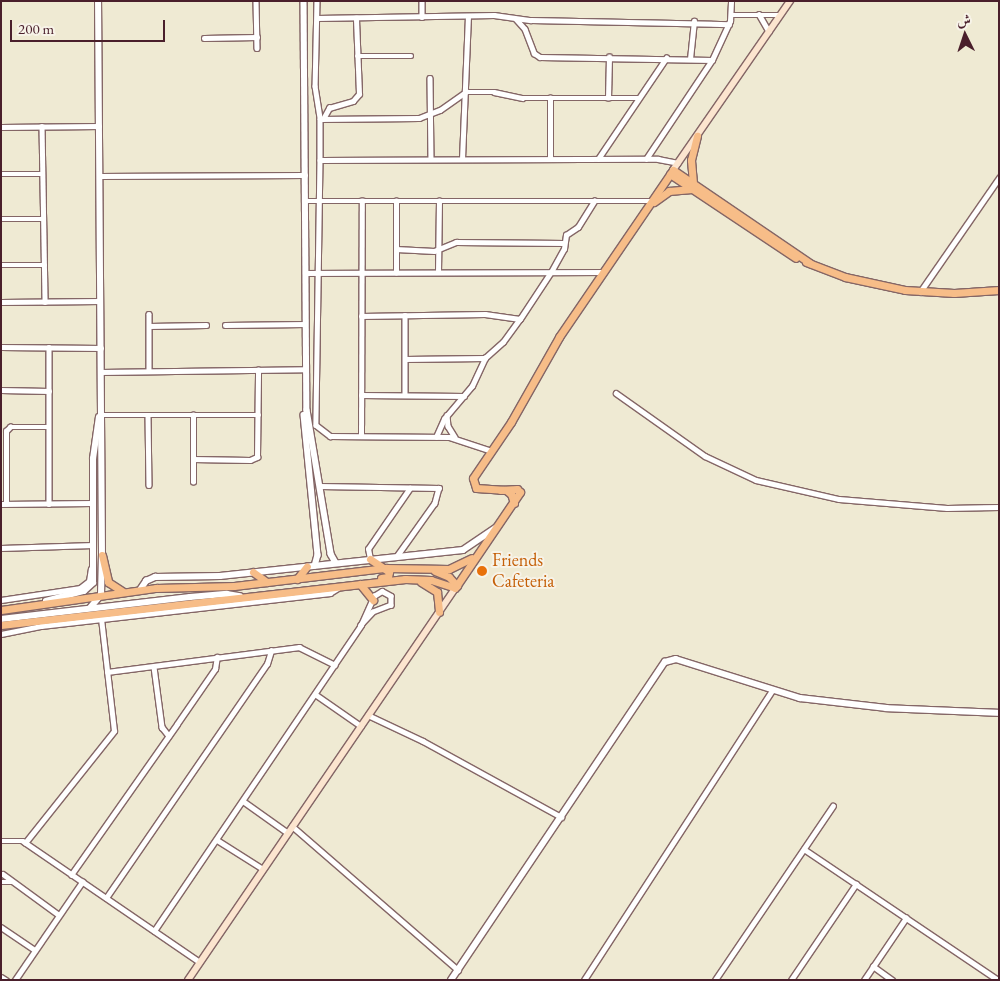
<!DOCTYPE html>
<html>
<head>
<meta charset="utf-8">
<style>
  body { margin:0 }
  #map { position:relative; width:1000px; height:981px; overflow:hidden; background:#efead3; font-family:"EB Garamond",Amiri,serif }
  div>[style] { position:absolute }
  .roads { filter:drop-shadow(1px 0 #846666) drop-shadow(-1px 0 #846666) drop-shadow(0 1px #846666) drop-shadow(0 -1px #846666) }
  .minor>* { height:4.5px; margin:-2.25px; padding:0 2.25px; transform-origin:2.25px; border-radius:2.25px; background:#fff }
  .tertiary>* { height:5.5px; margin:-2.75px; padding:0 2.75px; transform-origin:2.75px; border-radius:2.75px; background:#fff }
  .secondary>* { height:6px; margin:-3px; padding:0 3px; transform-origin:3px; border-radius:3px; background:#fce5cf }
  .primary>* { height:7px; margin:-3.5px; padding:0 3.5px; transform-origin:3.5px; border-radius:3.5px; background:#f7bd88 }
  .dots>* { width:14px; height:14px; translate:-50% -50%; box-sizing:border-box; border:2px solid #f7f3e8; border-radius:50% }
  span { translate:-50% -50%; white-space:nowrap; text-align:center; line-height:1.15; -webkit-text-stroke:4px #f7f3e8; paint-order:stroke }
  .food-label { font-size:18px; color:#c56008 }
  .left { translate:0 -50%; text-align:left }
  .frame { position:absolute; inset:0; border:2px solid #4a1f2b; pointer-events:none }
  .north { position:absolute; left:940px; top:10px; width:50px; height:50px; -webkit-text-stroke:4px #f7f3e8; paint-order:stroke; rotate:356deg; font-size:14px; font-weight:700; line-height:20px; text-align:center; color:#4a1f2b }
  .north::after { content:''; display:block; margin:auto; width:18px; height:22px; background:#4a1f2b; clip-path:polygon(50% 0,100% 100%,50% 72%,0 100%) }
  .scale { position:absolute; left:10px; top:20px; width:155px; height:22px; box-sizing:border-box; border:2px solid #4a1f2b; border-top:0; padding-left:6px; font-size:15px; line-height:18px; white-space:nowrap; color:#4a1f2b; -webkit-text-stroke:4px #f7f3e8; paint-order:stroke }
</style>
</head>
<body>
<div id="map">
  <div class="roads">
    <div class="minor">
      <div style="left:256px;top:1px;width:47px;rotate:88.8deg"></div>
      <div style="left:317px;top:1px;width:85px;rotate:91.3deg"></div>
      <div style="left:315px;top:86px;width:33px;rotate:81deg"></div>
      <div style="left:320px;top:119px;width:41px;rotate:90deg"></div>
      <div style="left:320px;top:160px;width:265px;rotate:90.9deg"></div>
      <div style="left:316px;top:425px;width:18px;rotate:38deg"></div>
      <div style="left:330px;top:436px;width:119px;rotate:0.5deg"></div>
      <div style="left:449px;top:437px;width:45px;rotate:18deg"></div>
      <div style="left:422px;top:1px;width:16px;rotate:90deg"></div>
      <div style="left:759px;top:14px;width:20px;rotate:60deg"></div>
      <div style="left:731px;top:15px;width:49px"></div>
      <div style="left:317px;top:18px;width:177px;rotate:-1deg"></div>
      <div style="left:494px;top:15px;width:37px;rotate:8deg"></div>
      <div style="left:531px;top:20px;width:198px;rotate:1.2deg"></div>
      <div style="left:516px;top:19px;width:13px;rotate:48deg"></div>
      <div style="left:525px;top:29px;width:26px;rotate:69deg"></div>
      <div style="left:534px;top:53px;width:7px;rotate:34deg"></div>
      <div style="left:540px;top:57px;width:172px;rotate:1deg"></div>
      <div style="left:204px;top:38px;width:53px;rotate:-1.1deg"></div>
      <div style="left:357px;top:56px;width:54px"></div>
      <div style="left:690px;top:59px;width:38px;rotate:-84deg"></div>
      <div style="left:430px;top:78px;width:81px;rotate:89.3deg"></div>
      <div style="left:608px;top:98px;width:41px;rotate:-88.6deg"></div>
      <div style="left:320px;top:119px;width:99px;rotate:-0.6deg"></div>
      <div style="left:419px;top:118px;width:22px;rotate:-21deg"></div>
      <div style="left:440px;top:110px;width:32px;rotate:-35deg"></div>
      <div style="left:466px;top:92px;width:28px"></div>
      <div style="left:494px;top:92px;width:29px;rotate:12deg"></div>
      <div style="left:522px;top:98px;width:117px"></div>
      <div style="left:323px;top:119px;width:13px;rotate:-61deg"></div>
      <div style="left:329px;top:108px;width:25px;rotate:-16deg"></div>
      <div style="left:353px;top:101px;width:9px;rotate:-49deg"></div>
      <div style="left:359px;top:94px;width:76px;rotate:-92.3deg"></div>
      <div style="left:42px;top:126px;width:176px;rotate:89deg"></div>
      <div style="left:1px;top:127px;width:98px;rotate:-0.6deg"></div>
      <div style="left:462px;top:159px;width:142px;rotate:-87.6deg"></div>
      <div style="left:550px;top:159px;width:61px;rotate:-90deg"></div>
      <div style="left:598px;top:159px;width:122px;rotate:-56deg"></div>
      <div style="left:646px;top:159px;width:119px;rotate:-56.3deg"></div>
      <div style="left:712px;top:60px;width:43px;rotate:-65.2deg"></div>
      <div style="left:730px;top:21px;width:20px;rotate:-87deg"></div>
      <div style="left:320px;top:160px;width:338px;rotate:-0.2deg"></div>
      <div style="left:658px;top:159px;width:20px;rotate:11deg"></div>
      <div style="left:1px;top:174px;width:42px"></div>
      <div style="left:99px;top:176px;width:206px;rotate:-0.3deg"></div>
      <div style="left:304px;top:201px;width:348px"></div>
      <div style="left:1px;top:219px;width:43px"></div>
      <div style="left:396px;top:249px;width:38px;rotate:3deg"></div>
      <div style="left:434px;top:251px;width:24px;rotate:-22deg"></div>
      <div style="left:456px;top:242px;width:108px;rotate:0.5deg"></div>
      <div style="left:1px;top:265px;width:44px"></div>
      <div style="left:438px;top:272px;width:71px;rotate:-89.2deg"></div>
      <div style="left:305px;top:273px;width:298px;rotate:-0.2deg"></div>
      <div style="left:396px;top:273px;width:72px;rotate:-90deg"></div>
      <div style="left:920px;top:292px;width:139px;rotate:-55.3deg"></div>
      <div style="left:1px;top:302px;width:99px;rotate:-0.6deg"></div>
      <div style="left:149px;top:314px;width:57px;rotate:90deg"></div>
      <div style="left:405px;top:315px;width:80px;rotate:90deg"></div>
      <div style="left:361px;top:316px;width:124px;rotate:-0.9deg"></div>
      <div style="left:485px;top:314px;width:35px;rotate:8deg"></div>
      <div style="left:225px;top:325px;width:80px;rotate:-0.7deg"></div>
      <div style="left:149px;top:326px;width:57px;rotate:-1deg"></div>
      <div style="left:1px;top:347px;width:100px;rotate:0.6deg"></div>
      <div style="left:49px;top:347px;width:157px;rotate:90deg"></div>
      <div style="left:405px;top:359px;width:80px;rotate:-0.7deg"></div>
      <div style="left:101px;top:372px;width:205px;rotate:-0.8deg"></div>
      <div style="left:1px;top:390px;width:48px;rotate:1.2deg"></div>
      <div style="left:616px;top:393px;width:109px;rotate:35.3deg"></div>
      <div style="left:705px;top:456px;width:56px;rotate:25.2deg"></div>
      <div style="left:756px;top:480px;width:85px;rotate:12.9deg"></div>
      <div style="left:839px;top:499px;width:108px;rotate:4.8deg"></div>
      <div style="left:947px;top:508px;width:52px;rotate:-1.1deg"></div>
      <div style="left:361px;top:395px;width:103px;rotate:0.6deg"></div>
      <div style="left:103px;top:415px;width:156px"></div>
      <div style="left:148px;top:415px;width:70px;rotate:89.2deg"></div>
      <div style="left:447px;top:415px;width:11px;rotate:85deg"></div>
      <div style="left:448px;top:426px;width:13px;rotate:58deg"></div>
      <div style="left:361px;top:436px;width:235px;rotate:-89.8deg"></div>
      <div style="left:436px;top:437px;width:20px;rotate:-66deg"></div>
      <div style="left:444px;top:419px;width:43px;rotate:-49.7deg"></div>
      <div style="left:472px;top:386px;width:31px;rotate:-65deg"></div>
      <div style="left:485px;top:358px;width:24px;rotate:-42deg"></div>
      <div style="left:503px;top:342px;width:29px;rotate:-54deg"></div>
      <div style="left:520px;top:319px;width:56px;rotate:-56.6deg"></div>
      <div style="left:551px;top:272px;width:26px;rotate:-61deg"></div>
      <div style="left:564px;top:249px;width:14px;rotate:-82deg"></div>
      <div style="left:566px;top:235px;width:14px;rotate:-34deg"></div>
      <div style="left:578px;top:227px;width:31px;rotate:-58deg"></div>
      <div style="left:193px;top:459px;width:57px;rotate:1deg"></div>
      <div style="left:250px;top:460px;width:8px;rotate:-23deg"></div>
      <div style="left:257px;top:457px;width:87px;rotate:-89.3deg"></div>
      <div style="left:193px;top:482px;width:67px;rotate:-90deg"></div>
      <div style="left:320px;top:486px;width:119px;rotate:1deg"></div>
      <div style="left:439px;top:488px;width:16px;rotate:105deg"></div>
      <div style="left:435px;top:503px;width:64px;rotate:125.4deg"></div>
      <div style="left:1px;top:504px;width:91px;rotate:-0.6deg"></div>
      <div style="left:6px;top:504px;width:73px;rotate:-90deg"></div>
      <div style="left:6px;top:431px;width:6px;rotate:-45deg"></div>
      <div style="left:10px;top:427px;width:39px"></div>
      <div style="left:1px;top:548px;width:92px;rotate:-1.9deg"></div>
      <div style="left:370px;top:559px;width:10px;rotate:-101deg"></div>
      <div style="left:368px;top:549px;width:74px;rotate:-55.5deg"></div>
      <div style="left:382px;top:591px;width:10px;rotate:29deg"></div>
      <div style="left:391px;top:596px;width:9px;rotate:90deg"></div>
      <div style="left:391px;top:605px;width:19px;rotate:159deg"></div>
      <div style="left:373px;top:612px;width:18px;rotate:133deg"></div>
      <div style="left:361px;top:625px;width:32px;rotate:-66deg"></div>
      <div style="left:374px;top:596px;width:9px;rotate:-32deg"></div>
      <div style="left:1px;top:600px;width:80px;rotate:-8.6deg"></div>
      <div style="left:80px;top:588px;width:11px;rotate:-38deg"></div>
      <div style="left:89px;top:581px;width:12px;rotate:-81deg"></div>
      <div style="left:1px;top:634px;width:41px;rotate:-11.3deg"></div>
      <div style="left:41px;top:626px;width:291px;rotate:-6.5deg"></div>
      <div style="left:330px;top:593px;width:9px;rotate:-32deg"></div>
      <div style="left:154px;top:667px;width:61px;rotate:82.4deg"></div>
      <div style="left:162px;top:727px;width:11px;rotate:52deg"></div>
      <div style="left:107px;top:672px;width:194px;rotate:-7.4deg"></div>
      <div style="left:299px;top:647px;width:40px;rotate:26.6deg"></div>
      <div style="left:315px;top:694px;width:56px;rotate:34.8deg"></div>
      <div style="left:368px;top:715px;width:61px;rotate:25.3deg"></div>
      <div style="left:423px;top:741px;width:158px;rotate:28.8deg"></div>
      <div style="left:243px;top:801px;width:55px;rotate:35.4deg"></div>
      <div style="left:292px;top:826px;width:220px;rotate:40.9deg"></div>
      <div style="left:217px;top:840px;width:54px;rotate:32.2deg"></div>
      <div style="left:1px;top:841px;width:22px"></div>
      <div style="left:23px;top:841px;width:214px;rotate:34.4deg"></div>
      <div style="left:25px;top:843px;width:143px;rotate:-51.5deg"></div>
      <div style="left:114px;top:731px;width:113px;rotate:-96.6deg"></div>
      <div style="left:804px;top:849px;width:234px;rotate:34deg"></div>
      <div style="left:3px;top:874px;width:69px;rotate:36.2deg"></div>
      <div style="left:71px;top:875px;width:184px;rotate:-54.9deg"></div>
      <div style="left:177px;top:724px;width:67px;rotate:-55.4deg"></div>
      <div style="left:215px;top:669px;width:12px;rotate:-81deg"></div>
      <div style="left:1px;top:882px;width:11px"></div>
      <div style="left:106px;top:898px;width:284px;rotate:-55.5deg"></div>
      <div style="left:267px;top:664px;width:14px;rotate:-73deg"></div>
      <div style="left:1px;top:927px;width:41px;rotate:34.1deg"></div>
      <div style="left:154px;top:931px;width:369px;rotate:-55.9deg"></div>
      <div style="left:873px;top:966px;width:24px;rotate:36deg"></div>
      <div style="left:1px;top:977px;width:6px;rotate:31deg"></div>
      <div style="left:15px;top:980px;width:119px;rotate:-55.6deg"></div>
      <div style="left:584px;top:980px;width:345px;rotate:-57deg"></div>
      <div style="left:715px;top:980px;width:210px;rotate:-55.9deg"></div>
      <div style="left:791px;top:980px;width:116px;rotate:-55.9deg"></div>
      <div style="left:864px;top:980px;width:75px;rotate:-55.9deg"></div>
    </div>
    <div class="tertiary">
      <div style="left:304px;top:1px;width:409px;rotate:89.6deg"></div>
      <div style="left:307px;top:410px;width:146px;rotate:80.5deg"></div>
      <div style="left:331px;top:554px;width:10px;rotate:61deg"></div>
      <div style="left:304px;top:415px;width:141px;rotate:84.3deg"></div>
      <div style="left:318px;top:555px;width:11px;rotate:105deg"></div>
      <div style="left:140px;top:590px;width:11px;rotate:-56deg"></div>
      <div style="left:146px;top:581px;width:10px;rotate:-24deg"></div>
      <div style="left:155px;top:577px;width:65px;rotate:-0.9deg"></div>
      <div style="left:220px;top:576px;width:244px;rotate:-6.1deg"></div>
      <div style="left:463px;top:550px;width:40px;rotate:-34deg"></div>
      <div style="left:46px;top:601px;width:39px;rotate:-15deg"></div>
      <div style="left:84px;top:591px;width:12px;rotate:-42deg"></div>
      <div style="left:93px;top:583px;width:124px;rotate:-90deg"></div>
      <div style="left:93px;top:459px;width:42px;rotate:-81.9deg"></div>
      <div style="left:90px;top:608px;width:17px;rotate:-50deg"></div>
      <div style="left:101px;top:595px;width:40px;rotate:-88.6deg"></div>
      <div style="left:102px;top:555px;width:554px;rotate:-90.41deg"></div>
      <div style="left:1px;top:619px;width:190px;rotate:-6.6deg"></div>
      <div style="left:190px;top:597px;width:37px;rotate:-5deg"></div>
      <div style="left:227px;top:594px;width:13px;rotate:9deg"></div>
      <div style="left:451px;top:980px;width:383px;rotate:-56.1deg"></div>
      <div style="left:665px;top:662px;width:11px;rotate:-15deg"></div>
      <div style="left:676px;top:659px;width:130px;rotate:17.5deg"></div>
      <div style="left:800px;top:698px;width:87px;rotate:6.6deg"></div>
      <div style="left:886px;top:708px;width:113px;rotate:2.5deg"></div>
    </div>
    <div class="secondary">
      <div style="left:673px;top:170px;width:206px;rotate:-55.3deg"></div>
      <div style="left:188px;top:980px;width:474px;rotate:-55.7deg"></div>
    </div>
    <div class="primary">
      <div style="left:670px;top:174px;width:151px;rotate:33.7deg"></div>
      <div style="left:693px;top:183px;width:23px;rotate:-95deg"></div>
      <div style="left:691px;top:160px;width:25px;rotate:-76deg"></div>
      <div style="left:654px;top:202px;width:19px;rotate:-36deg"></div>
      <div style="left:669px;top:191px;width:23px;rotate:-5deg"></div>
      <div style="left:806px;top:262px;width:42px;rotate:21deg"></div>
      <div style="left:845px;top:277px;width:61px;rotate:12.2deg"></div>
      <div style="left:905px;top:290px;width:49px;rotate:3.5deg"></div>
      <div style="left:954px;top:293px;width:45px;rotate:-3.8deg"></div>
      <div style="left:514px;top:503px;width:9px;rotate:-108deg"></div>
      <div style="left:511px;top:494px;width:6px;rotate:-141deg"></div>
      <div style="left:506px;top:490px;width:30px;rotate:-176deg"></div>
      <div style="left:476px;top:488px;width:10px;rotate:-107deg"></div>
      <div style="left:473px;top:478px;width:68px;rotate:-55.8deg"></div>
      <div style="left:511px;top:422px;width:98px;rotate:-60.5deg"></div>
      <div style="left:559px;top:337px;width:202px;rotate:-55.7deg"></div>
      <div style="left:673px;top:170px;width:166px;rotate:34.2deg"></div>
      <div style="left:102px;top:555px;width:28px;rotate:77deg"></div>
      <div style="left:108px;top:582px;width:17px;rotate:33deg"></div>
      <div style="left:370px;top:559px;width:23px;rotate:34deg"></div>
      <div style="left:389px;top:572px;width:5px;rotate:101deg"></div>
      <div style="left:388px;top:577px;width:7px;rotate:172deg"></div>
      <div style="left:435px;top:571px;width:15px;rotate:23deg"></div>
      <div style="left:449px;top:577px;width:12px;rotate:48deg"></div>
      <div style="left:253px;top:572px;width:17px;rotate:36deg"></div>
      <div style="left:297px;top:579px;width:16px;rotate:-52deg"></div>
      <div style="left:421px;top:582px;width:19px;rotate:32deg"></div>
      <div style="left:437px;top:592px;width:20px;rotate:84deg"></div>
      <div style="left:360px;top:584px;width:21px;rotate:51deg"></div>
      <div style="left:1px;top:610px;width:157px;rotate:-8.1deg"></div>
      <div style="left:156px;top:588px;width:78px;rotate:-1.5deg"></div>
      <div style="left:234px;top:586px;width:153px;rotate:-6.8deg"></div>
      <div style="left:386px;top:568px;width:63px;rotate:0.9deg"></div>
      <div style="left:449px;top:569px;width:25px;rotate:-26deg"></div>
      <div style="left:1px;top:625px;width:407px;rotate:-6.5deg"></div>
      <div style="left:405px;top:579px;width:26px;rotate:2deg"></div>
      <div style="left:431px;top:580px;width:25px;rotate:18deg"></div>
      <div style="left:455px;top:588px;width:116px;rotate:-55.9deg"></div>
      <div style="left:520px;top:492px;width:4px;rotate:-135deg"></div>
      <div style="left:517px;top:489px;width:17px;rotate:177deg"></div>
    </div>
  </div>
  <div class="dots">
    <div style="left:482px;top:571px;background:#e8710a"></div>
  </div>
  <div class="food-label">
    <span class="left" style="left:492px;top:571px">Friends<br>Cafeteria</span>
  </div>
  <div class="frame"></div>
  <div class="north">ش</div>
  <div class="scale">200 m</div>
</div>
</body>
</html>
